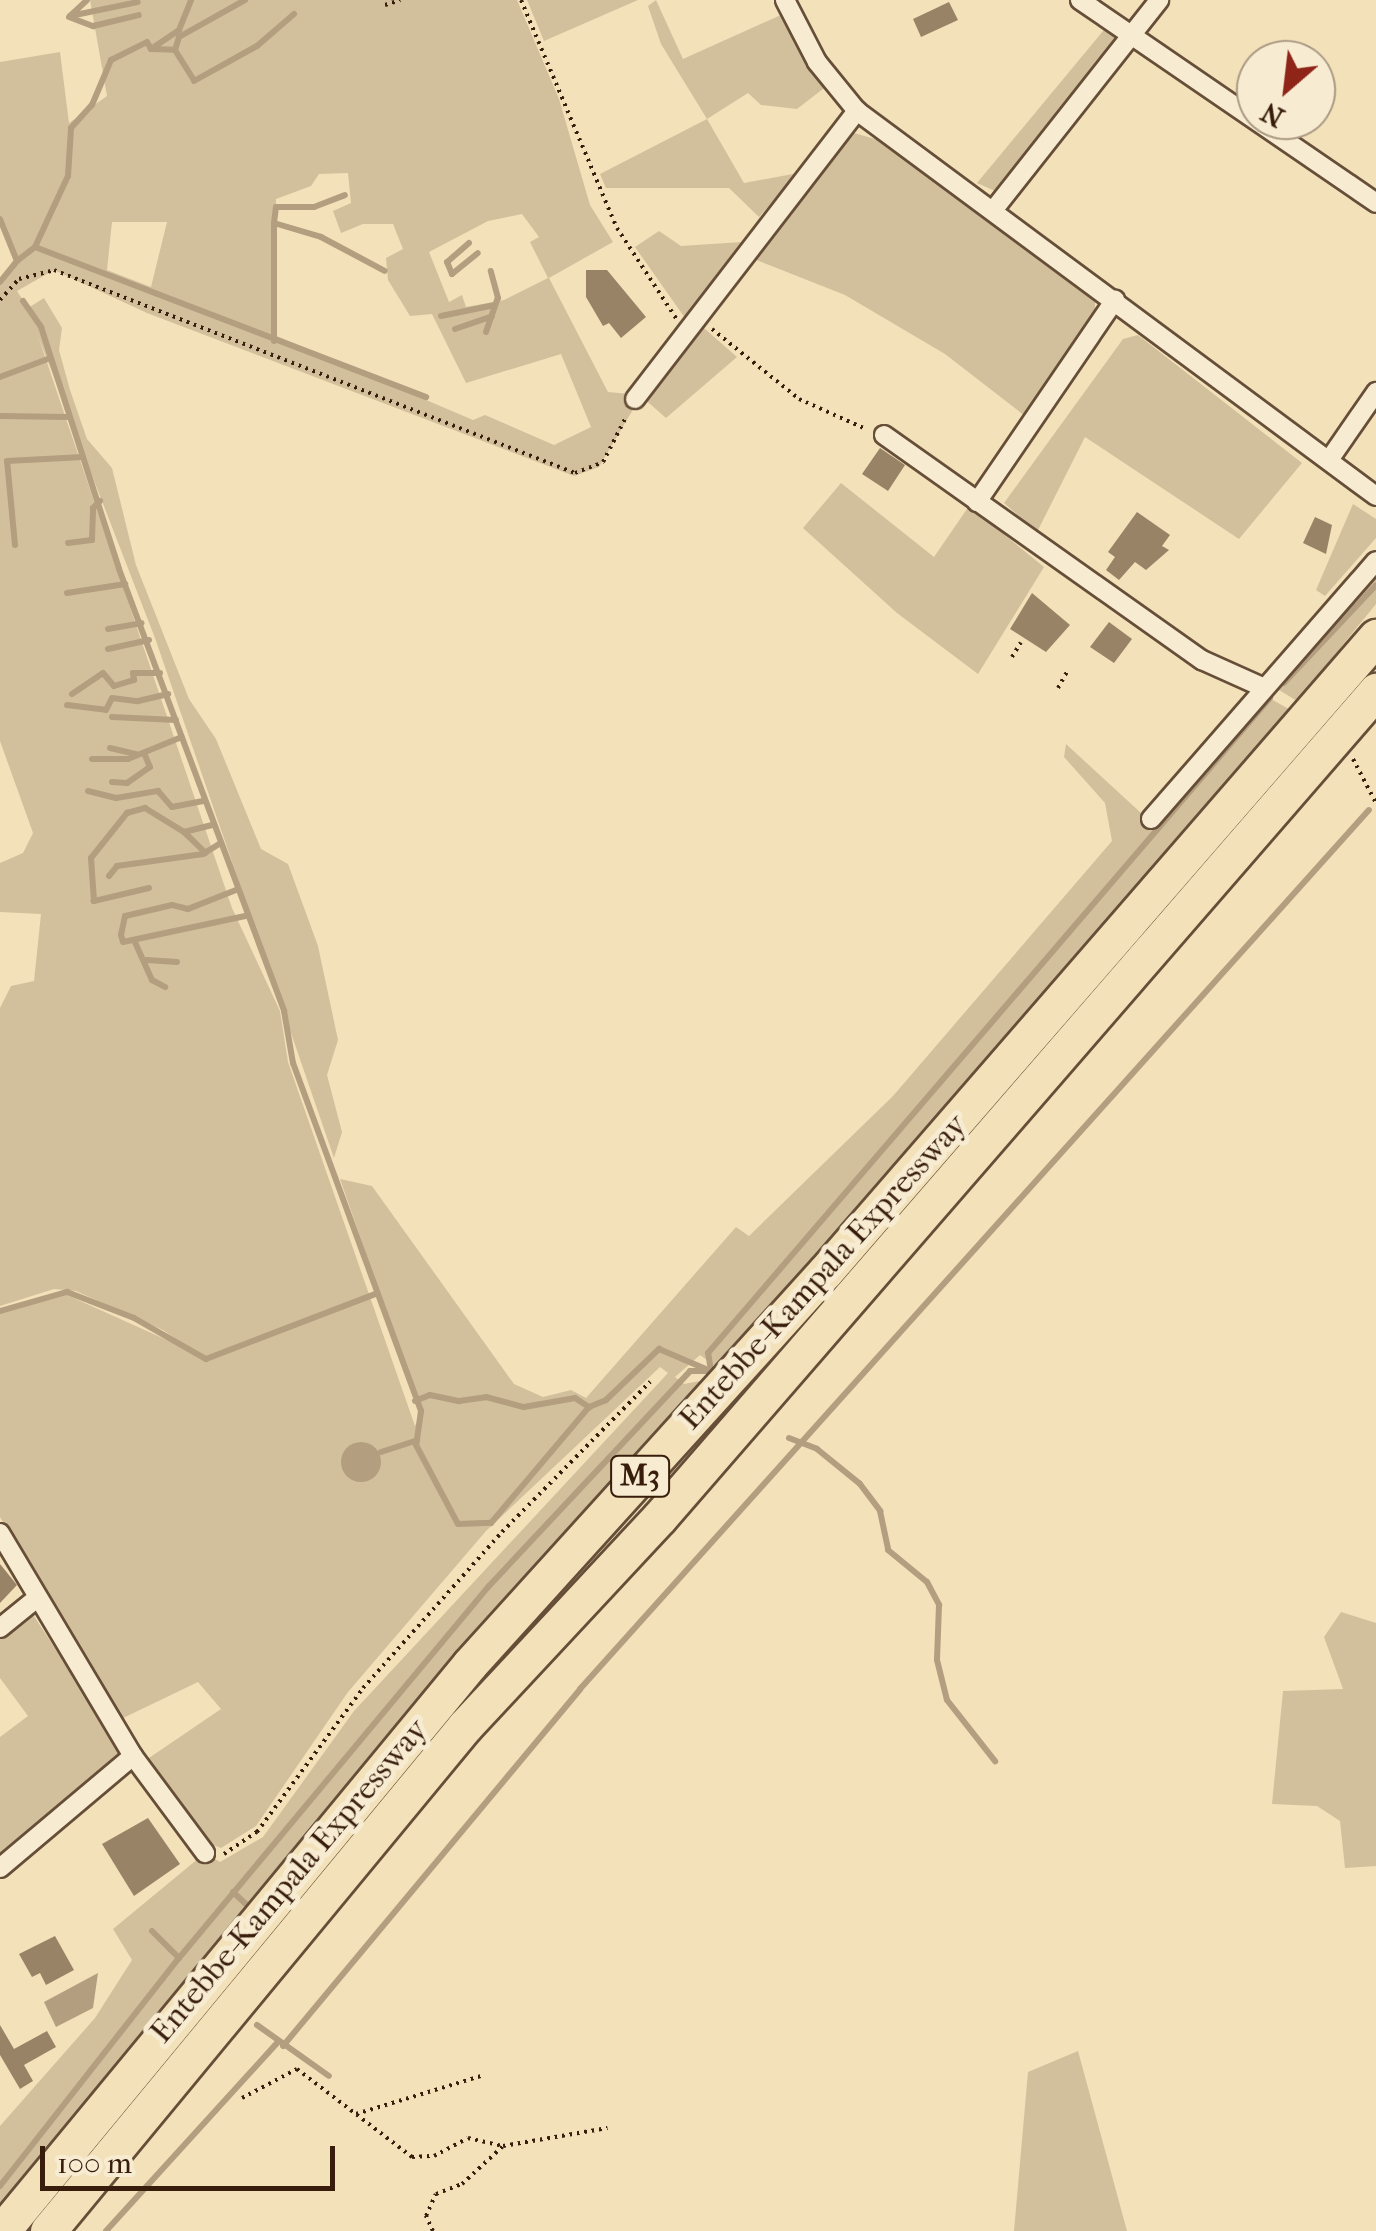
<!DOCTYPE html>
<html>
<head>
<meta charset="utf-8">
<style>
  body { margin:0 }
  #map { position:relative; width:1376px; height:2231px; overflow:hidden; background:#f2e1b9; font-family:"IM FELL French Canon",serif }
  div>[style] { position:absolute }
  .green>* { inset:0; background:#d2c09c }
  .water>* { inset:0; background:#b39e7f }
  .round { border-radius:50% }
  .stream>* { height:6px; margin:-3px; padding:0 3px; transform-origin:3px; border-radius:3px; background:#b39e7f }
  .building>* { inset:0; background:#998366 }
  .path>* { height:4px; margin-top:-2px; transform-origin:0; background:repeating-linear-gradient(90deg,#381d0d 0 2.5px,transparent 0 7.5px) }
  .roads { filter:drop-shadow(2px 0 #664e38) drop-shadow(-2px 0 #664e38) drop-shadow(0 2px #664e38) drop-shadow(0 -2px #664e38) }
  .minor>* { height:18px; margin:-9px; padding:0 9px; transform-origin:9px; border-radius:9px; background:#f7ecd2 }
  .motorway>* { height:35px; margin:-17.5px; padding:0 17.5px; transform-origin:17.5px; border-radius:17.5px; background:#f2e1b9 }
  span { translate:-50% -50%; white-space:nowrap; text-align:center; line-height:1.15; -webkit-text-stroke:10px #f7ecd2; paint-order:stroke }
  .shield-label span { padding:2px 8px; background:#f7ecd2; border:2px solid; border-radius:8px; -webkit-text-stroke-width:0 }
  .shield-label { font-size:30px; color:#381d0d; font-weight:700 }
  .street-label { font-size:32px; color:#381d0d }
  .north { position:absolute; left:1236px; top:40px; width:100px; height:100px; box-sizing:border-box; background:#f7ecd2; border:2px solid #ab9983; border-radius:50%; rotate:208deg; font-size:28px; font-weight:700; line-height:40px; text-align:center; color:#381d0d }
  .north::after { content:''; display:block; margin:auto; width:35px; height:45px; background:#8f2418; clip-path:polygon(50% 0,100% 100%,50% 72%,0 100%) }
  .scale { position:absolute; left:40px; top:2146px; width:295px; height:45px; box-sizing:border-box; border:5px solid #381d0d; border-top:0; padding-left:12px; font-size:30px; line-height:35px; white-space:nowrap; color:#381d0d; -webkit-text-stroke:8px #f7ecd2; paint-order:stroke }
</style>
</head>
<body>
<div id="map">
  <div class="green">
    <div style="clip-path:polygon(evenodd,90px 0,517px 0,559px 99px,590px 205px,613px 242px,549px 278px,608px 392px,641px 395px,696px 321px,737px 357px,666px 418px,641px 396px,599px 467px,574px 476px,147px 313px,54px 270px,17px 291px,28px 308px,44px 298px,62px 328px,59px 350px,70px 390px,87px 439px,112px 468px,136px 565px,189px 699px,216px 739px,261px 849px,288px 864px,318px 946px,338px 1040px,327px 1075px,342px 1132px,334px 1158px,155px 638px,38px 336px,232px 908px,280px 1011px,288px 1062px,415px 1426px,421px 1411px,340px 1179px,372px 1186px,514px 1384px,543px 1397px,571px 1390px,586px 1398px,736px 1227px,749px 1236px,893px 1096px,1112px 841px,1105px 803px,1064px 757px,1066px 744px,1153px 824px,1262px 694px,1289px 709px,718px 1368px,700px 1355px,675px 1377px,684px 1384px,710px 1379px,0 2210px,0 2126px,95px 2018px,132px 1960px,113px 1929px,205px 1853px,220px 1862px,263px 1837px,354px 1711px,668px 1373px,660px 1367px,486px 1531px,348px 1692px,256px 1826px,221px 1848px,206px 1842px,146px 1760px,221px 1709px,198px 1682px,119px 1720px,0 1517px,0 1314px,67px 1295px,198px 1354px,163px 1330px,76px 1291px,54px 1289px,0 1306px,0 1008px,11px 986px,34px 981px,41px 914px,0 912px,0 863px,23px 853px,33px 833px,0 741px,0 282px,17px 261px,0 219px,0 62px,60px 52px,69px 123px,107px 96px,90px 0,348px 173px,351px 203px,333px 211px,341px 233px,363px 224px,393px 224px,403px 249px,386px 258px,388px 280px,410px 316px,432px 314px,466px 383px,561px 354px,591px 427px,554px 445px,485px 415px,473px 420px,274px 335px,276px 199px,311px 186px,319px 174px,348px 173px,90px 0,522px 214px,539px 237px,530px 242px,548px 278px,504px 300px,466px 307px,462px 295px,449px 302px,429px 252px,488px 221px,522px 214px,90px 0,167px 222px,151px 287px,107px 270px,112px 222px,167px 222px)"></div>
    <div style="clip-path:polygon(527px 0,638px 0,544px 41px)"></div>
    <div style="clip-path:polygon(656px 0,683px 59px,783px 14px,828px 85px,797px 109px,761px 105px,748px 93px,707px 119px,744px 183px,798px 173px,759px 217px,729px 188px,606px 188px,600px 174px,707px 119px,661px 44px,648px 6px)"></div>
    <div style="clip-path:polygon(1108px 25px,1120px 34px,1006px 186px,995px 191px,977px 183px)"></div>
    <div style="clip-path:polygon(854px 133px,882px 141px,1095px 297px,1095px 318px,1025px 416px,945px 354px,845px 295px,749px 257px,839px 141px)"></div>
    <div style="clip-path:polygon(659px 231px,681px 246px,742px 242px,685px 318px,635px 247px)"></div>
    <div style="clip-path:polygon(1138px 335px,1302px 463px,1239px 539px,1085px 437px,1037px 532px,1004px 503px,1123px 339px)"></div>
    <div style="clip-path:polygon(841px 483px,934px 557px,969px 506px,1044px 567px,978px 674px,897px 613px,803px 528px)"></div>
    <div style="clip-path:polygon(1353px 504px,1376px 519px,1376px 538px,1325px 596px,1316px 590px)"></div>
    <div style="clip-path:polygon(1376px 565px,1376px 604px,1297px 701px,1271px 685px)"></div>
    <div style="clip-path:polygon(30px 1610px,124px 1754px,0 1858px,0 1737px,28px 1716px,0 1678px,0 1636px)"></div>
    <div style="clip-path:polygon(1341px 1612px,1376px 1623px,1376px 1866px,1345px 1868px,1340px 1821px,1317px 1806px,1272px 1804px,1283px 1691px,1343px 1689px,1324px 1637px)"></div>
    <div style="clip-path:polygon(1078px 2051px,1127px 2231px,1014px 2231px,1028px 2072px)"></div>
  </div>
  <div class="water">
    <div class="round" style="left:341px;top:1442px;width:40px;height:40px"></div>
    <div style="clip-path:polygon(98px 1973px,93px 2008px,56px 2027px,44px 2002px)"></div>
  </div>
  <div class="stream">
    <div style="left:70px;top:16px;width:69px;rotate:-11.6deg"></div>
    <div style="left:70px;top:16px;width:23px;rotate:-43deg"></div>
    <div style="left:69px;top:17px;width:26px;rotate:21deg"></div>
    <div style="left:93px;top:26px;width:47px;rotate:-13.4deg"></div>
    <div style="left:151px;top:49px;width:24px;rotate:2deg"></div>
    <div style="left:175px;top:50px;width:36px;rotate:58deg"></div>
    <div style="left:194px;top:81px;width:72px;rotate:-29.1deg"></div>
    <div style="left:257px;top:46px;width:49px;rotate:-40.9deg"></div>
    <div style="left:175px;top:50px;width:14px;rotate:-73deg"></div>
    <div style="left:179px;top:37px;width:76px;rotate:-29.3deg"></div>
    <div style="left:0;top:219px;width:45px;rotate:68deg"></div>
    <div style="left:17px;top:261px;width:27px;rotate:129deg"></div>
    <div style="left:274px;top:223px;width:16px;rotate:-83deg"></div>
    <div style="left:276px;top:207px;width:38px"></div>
    <div style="left:314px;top:207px;width:33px;rotate:-21deg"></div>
    <div style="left:469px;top:243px;width:29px;rotate:139deg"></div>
    <div style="left:447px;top:262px;width:13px;rotate:67deg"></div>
    <div style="left:452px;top:274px;width:33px;rotate:-39deg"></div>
    <div style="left:35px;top:247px;width:419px;rotate:21deg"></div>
    <div style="left:17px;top:261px;width:23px;rotate:-38deg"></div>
    <div style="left:35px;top:247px;width:78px;rotate:-65.1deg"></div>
    <div style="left:68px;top:176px;width:48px;rotate:-86.4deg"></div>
    <div style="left:71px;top:128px;width:31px;rotate:-48deg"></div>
    <div style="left:92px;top:105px;width:49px;rotate:-67.1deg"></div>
    <div style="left:111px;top:60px;width:40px;rotate:-26.6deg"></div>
    <div style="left:147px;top:42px;width:8px;rotate:60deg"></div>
    <div style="left:151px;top:49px;width:34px;rotate:-34deg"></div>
    <div style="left:179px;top:30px;width:32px;rotate:-68deg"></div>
    <div style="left:23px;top:301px;width:32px;rotate:55deg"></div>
    <div style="left:41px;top:327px;width:254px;rotate:72.1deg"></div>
    <div style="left:119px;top:569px;width:472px;rotate:69.5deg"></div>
    <div style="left:284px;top:1011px;width:53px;rotate:80.2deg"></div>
    <div style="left:293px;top:1063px;width:371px;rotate:69.8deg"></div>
    <div style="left:421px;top:1411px;width:34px;rotate:98deg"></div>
    <div style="left:416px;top:1445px;width:89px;rotate:62deg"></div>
    <div style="left:458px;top:1524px;width:33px;rotate:-2deg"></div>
    <div style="left:491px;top:1523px;width:152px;rotate:-49.8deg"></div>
    <div style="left:441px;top:316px;width:55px;rotate:-11.5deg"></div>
    <div style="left:455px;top:329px;width:39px;rotate:-19deg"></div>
    <div style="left:486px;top:332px;width:36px;rotate:-71deg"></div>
    <div style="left:498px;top:298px;width:28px;rotate:-105deg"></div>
    <div style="left:274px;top:341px;width:118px;rotate:-90deg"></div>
    <div style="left:274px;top:223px;width:49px;rotate:16.6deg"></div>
    <div style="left:321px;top:237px;width:72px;rotate:28deg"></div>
    <div style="left:0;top:377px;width:51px;rotate:-20.6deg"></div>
    <div style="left:0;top:416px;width:68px;rotate:0.8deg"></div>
    <div style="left:68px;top:543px;width:24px;rotate:-7deg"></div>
    <div style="left:92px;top:540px;width:32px;rotate:-88deg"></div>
    <div style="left:93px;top:508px;width:10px;rotate:-45deg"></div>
    <div style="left:15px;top:545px;width:84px;rotate:-95.4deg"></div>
    <div style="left:7px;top:461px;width:76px;rotate:-3deg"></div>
    <div style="left:67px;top:593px;width:59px;rotate:-8.8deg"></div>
    <div style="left:108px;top:629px;width:34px;rotate:-10deg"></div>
    <div style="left:108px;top:649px;width:42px;rotate:-12.4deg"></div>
    <div style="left:1284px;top:683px;width:134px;rotate:-46.8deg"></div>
    <div style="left:72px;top:694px;width:37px;rotate:-34deg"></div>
    <div style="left:103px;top:673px;width:17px;rotate:50deg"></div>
    <div style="left:114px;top:686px;width:21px;rotate:-17deg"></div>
    <div style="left:134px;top:680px;width:7px;rotate:-98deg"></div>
    <div style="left:133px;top:673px;width:27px"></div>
    <div style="left:67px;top:705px;width:39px;rotate:7deg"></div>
    <div style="left:106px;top:710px;width:13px;rotate:-63deg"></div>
    <div style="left:112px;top:698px;width:26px;rotate:7deg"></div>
    <div style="left:138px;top:701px;width:31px;rotate:-13deg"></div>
    <div style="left:112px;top:717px;width:64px;rotate:2.7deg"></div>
    <div style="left:110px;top:748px;width:27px;rotate:13deg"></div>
    <div style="left:92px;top:759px;width:36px"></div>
    <div style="left:128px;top:759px;width:58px;rotate:-22.2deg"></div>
    <div style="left:112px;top:782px;width:15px;rotate:4deg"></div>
    <div style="left:127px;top:783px;width:28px;rotate:-35deg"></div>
    <div style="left:150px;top:767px;width:15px;rotate:-113deg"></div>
    <div style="left:88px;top:791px;width:29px;rotate:14deg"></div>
    <div style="left:116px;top:798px;width:43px;rotate:-9.5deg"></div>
    <div style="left:158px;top:791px;width:21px;rotate:49deg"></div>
    <div style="left:172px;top:807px;width:33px;rotate:-11deg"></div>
    <div style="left:184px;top:832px;width:30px;rotate:44deg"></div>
    <div style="left:109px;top:876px;width:13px;rotate:-51deg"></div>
    <div style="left:117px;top:866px;width:87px;rotate:-7.9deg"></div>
    <div style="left:203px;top:854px;width:19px;rotate:-32deg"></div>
    <div style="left:149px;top:888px;width:57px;rotate:166.7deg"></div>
    <div style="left:94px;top:901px;width:43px;rotate:-94deg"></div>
    <div style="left:91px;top:858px;width:58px;rotate:-51.3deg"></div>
    <div style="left:127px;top:813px;width:19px;rotate:-16deg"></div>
    <div style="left:145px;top:808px;width:46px;rotate:31.6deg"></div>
    <div style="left:184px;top:832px;width:29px;rotate:-14deg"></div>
    <div style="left:236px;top:890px;width:52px;rotate:158.4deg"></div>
    <div style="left:188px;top:909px;width:16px;rotate:-166deg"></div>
    <div style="left:172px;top:905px;width:48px;rotate:166.8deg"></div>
    <div style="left:125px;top:916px;width:19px;rotate:102deg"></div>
    <div style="left:121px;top:935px;width:7px;rotate:74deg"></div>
    <div style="left:123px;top:942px;width:125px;rotate:-12deg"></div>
    <div style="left:134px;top:940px;width:44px;rotate:65.8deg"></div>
    <div style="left:152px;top:980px;width:15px;rotate:28deg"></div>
    <div style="left:147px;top:960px;width:30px;rotate:4deg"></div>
    <div style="left:0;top:1311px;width:70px;rotate:-15.8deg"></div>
    <div style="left:67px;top:1292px;width:72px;rotate:21.2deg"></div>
    <div style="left:134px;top:1318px;width:83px;rotate:29.7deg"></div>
    <div style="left:206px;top:1359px;width:181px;rotate:-21deg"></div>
    <div style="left:711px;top:1371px;width:18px;rotate:-99deg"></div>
    <div style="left:708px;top:1353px;width:863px;rotate:-49.37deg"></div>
    <div style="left:415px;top:1401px;width:16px;rotate:-22deg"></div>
    <div style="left:430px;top:1395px;width:30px;rotate:12deg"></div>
    <div style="left:459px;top:1401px;width:27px;rotate:-8deg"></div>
    <div style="left:486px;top:1397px;width:39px;rotate:15deg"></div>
    <div style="left:524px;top:1407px;width:52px;rotate:-10deg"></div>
    <div style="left:575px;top:1398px;width:17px;rotate:33deg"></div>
    <div style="left:589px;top:1407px;width:18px;rotate:-22deg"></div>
    <div style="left:606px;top:1400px;width:74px;rotate:-43.9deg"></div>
    <div style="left:659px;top:1349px;width:51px;rotate:23.1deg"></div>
    <div style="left:789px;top:1438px;width:30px;rotate:21deg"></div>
    <div style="left:817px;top:1449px;width:55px;rotate:39.1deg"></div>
    <div style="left:860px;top:1484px;width:34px;rotate:53deg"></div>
    <div style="left:880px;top:1511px;width:40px;rotate:78deg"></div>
    <div style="left:888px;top:1550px;width:50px;rotate:39.4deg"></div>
    <div style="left:927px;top:1582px;width:26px;rotate:62deg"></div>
    <div style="left:939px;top:1605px;width:55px;rotate:92.1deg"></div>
    <div style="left:937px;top:1660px;width:41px;rotate:76deg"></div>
    <div style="left:947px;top:1700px;width:78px;rotate:51.8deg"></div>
    <div style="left:381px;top:1452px;width:38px;rotate:-18deg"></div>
    <div style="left:233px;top:1892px;width:23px;rotate:43deg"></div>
    <div style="left:152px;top:1931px;width:38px;rotate:45deg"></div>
    <div style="left:257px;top:2025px;width:88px;rotate:35.3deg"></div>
    <div style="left:283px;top:2046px;width:464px;rotate:-50.2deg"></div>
    <div style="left:580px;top:1689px;width:1181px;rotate:-48.09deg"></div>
    <div style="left:0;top:2186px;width:290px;rotate:-51.9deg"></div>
    <div style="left:179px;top:1958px;width:484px;rotate:-50.2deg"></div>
    <div style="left:489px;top:1586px;width:294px;rotate:-46.9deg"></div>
    <div style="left:690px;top:1371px;width:21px"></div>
    <div style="left:106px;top:2231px;width:254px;rotate:-47.7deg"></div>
  </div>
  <div class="building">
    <div style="clip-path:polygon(949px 2px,958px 20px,921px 37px,913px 19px)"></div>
    <div style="clip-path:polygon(586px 270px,607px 270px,646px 317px,621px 338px,609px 323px,603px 326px,586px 297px)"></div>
    <div style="clip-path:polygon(880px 448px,905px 465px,888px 491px,862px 474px)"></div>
    <div style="clip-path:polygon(1137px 512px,1170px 535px,1162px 546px,1169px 550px,1146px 570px,1135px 562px,1119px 580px,1106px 570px,1115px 557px,1108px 552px)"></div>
    <div style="clip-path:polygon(1315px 517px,1332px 525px,1326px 554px,1303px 543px)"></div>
    <div style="clip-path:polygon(1032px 593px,1070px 625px,1046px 652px,1010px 629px)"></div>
    <div style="clip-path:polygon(1109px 622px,1132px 639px,1114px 663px,1090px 647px)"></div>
    <div style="clip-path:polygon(0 1564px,17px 1585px,0 1603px)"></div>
    <div style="clip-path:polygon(148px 1818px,180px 1864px,134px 1896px,102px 1844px)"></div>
    <div style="clip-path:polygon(55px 1936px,74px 1970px,46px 1985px,40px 1973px,32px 1977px,19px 1954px)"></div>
    <div style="clip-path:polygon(0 2025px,14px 2049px,47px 2031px,56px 2047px,24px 2065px,33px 2081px,20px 2089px,0 2055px)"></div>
  </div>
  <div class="path">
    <div style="left:521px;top:0;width:247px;rotate:67.2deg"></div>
    <div style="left:617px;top:228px;width:108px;rotate:56.8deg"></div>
    <div style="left:385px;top:5px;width:16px;rotate:-18deg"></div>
    <div style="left:0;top:300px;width:28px;rotate:-48deg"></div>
    <div style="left:19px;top:279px;width:36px;rotate:-14deg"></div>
    <div style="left:54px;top:270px;width:559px;rotate:21.29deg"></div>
    <div style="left:575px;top:473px;width:30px;rotate:-21deg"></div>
    <div style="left:603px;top:462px;width:51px;rotate:-62.9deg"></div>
    <div style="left:712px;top:329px;width:112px;rotate:38.8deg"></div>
    <div style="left:799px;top:399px;width:73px;rotate:24.1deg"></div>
    <div style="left:1012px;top:657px;width:17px;rotate:-59deg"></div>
    <div style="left:1058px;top:688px;width:21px;rotate:-61deg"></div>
    <div style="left:1353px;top:759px;width:50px;rotate:62.4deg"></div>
    <div style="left:224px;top:1854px;width:40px;rotate:-34deg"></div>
    <div style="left:257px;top:1832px;width:179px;rotate:-53.6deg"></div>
    <div style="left:363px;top:1688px;width:209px;rotate:-48.3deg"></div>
    <div style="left:502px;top:1532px;width:211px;rotate:-45.4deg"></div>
    <div style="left:242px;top:2098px;width:62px;rotate:-27.8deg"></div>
    <div style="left:297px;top:2069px;width:145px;rotate:37.4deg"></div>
    <div style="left:412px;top:2157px;width:22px;rotate:-3deg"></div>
    <div style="left:434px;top:2156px;width:38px;rotate:-28deg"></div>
    <div style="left:468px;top:2138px;width:36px;rotate:13deg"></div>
    <div style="left:356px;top:2114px;width:131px;rotate:-16.9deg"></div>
    <div style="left:433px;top:2231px;width:17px;rotate:-115deg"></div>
    <div style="left:426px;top:2216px;width:24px;rotate:-66deg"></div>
    <div style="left:436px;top:2194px;width:28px;rotate:-21deg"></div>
    <div style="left:462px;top:2184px;width:56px;rotate:-42.8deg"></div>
    <div style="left:503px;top:2146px;width:106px;rotate:-9.8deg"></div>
  </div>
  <div class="roads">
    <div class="minor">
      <div style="left:785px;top:0;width:70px;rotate:62.7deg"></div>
      <div style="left:817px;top:62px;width:63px;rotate:50.8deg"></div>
      <div style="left:857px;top:111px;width:646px;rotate:36.57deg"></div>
      <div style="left:1080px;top:0;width:359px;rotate:34.4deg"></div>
      <div style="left:995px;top:208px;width:265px;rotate:-51.7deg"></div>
      <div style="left:635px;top:399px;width:364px;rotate:-52.4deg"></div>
      <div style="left:884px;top:435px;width:390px;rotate:35.3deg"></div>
      <div style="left:1202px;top:660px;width:66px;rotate:24.2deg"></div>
      <div style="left:1329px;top:460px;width:83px;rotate:-55.3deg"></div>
      <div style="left:977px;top:502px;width:245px;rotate:-55.7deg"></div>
      <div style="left:1151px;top:819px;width:342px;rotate:-48.9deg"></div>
      <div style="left:0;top:1533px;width:260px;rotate:59.2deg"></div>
      <div style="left:133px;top:1756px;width:121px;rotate:53.4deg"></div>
      <div style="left:0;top:1628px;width:48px;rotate:-39deg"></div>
      <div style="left:0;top:1868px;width:174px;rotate:-40.1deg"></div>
    </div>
    <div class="motorway">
      <div style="left:2px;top:2231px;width:735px;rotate:-50.46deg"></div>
      <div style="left:470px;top:1664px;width:529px;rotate:-47.84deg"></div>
      <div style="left:825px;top:1272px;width:841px;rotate:-49.05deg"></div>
      <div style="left:48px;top:2231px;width:655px;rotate:-50.45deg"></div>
      <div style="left:465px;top:1726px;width:284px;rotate:-47deg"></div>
      <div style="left:659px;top:1518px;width:1095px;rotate:-49.08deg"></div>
    </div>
  </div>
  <div class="shield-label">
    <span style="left:640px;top:1476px">M3</span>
  </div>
  <div class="street-label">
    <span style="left:823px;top:1272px;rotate:-48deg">Entebbe-Kampala Expressway</span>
    <span style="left:289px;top:1881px;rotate:-50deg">Entebbe-Kampala Expressway</span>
  </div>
  <div class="north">N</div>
  <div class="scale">100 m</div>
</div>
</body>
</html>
